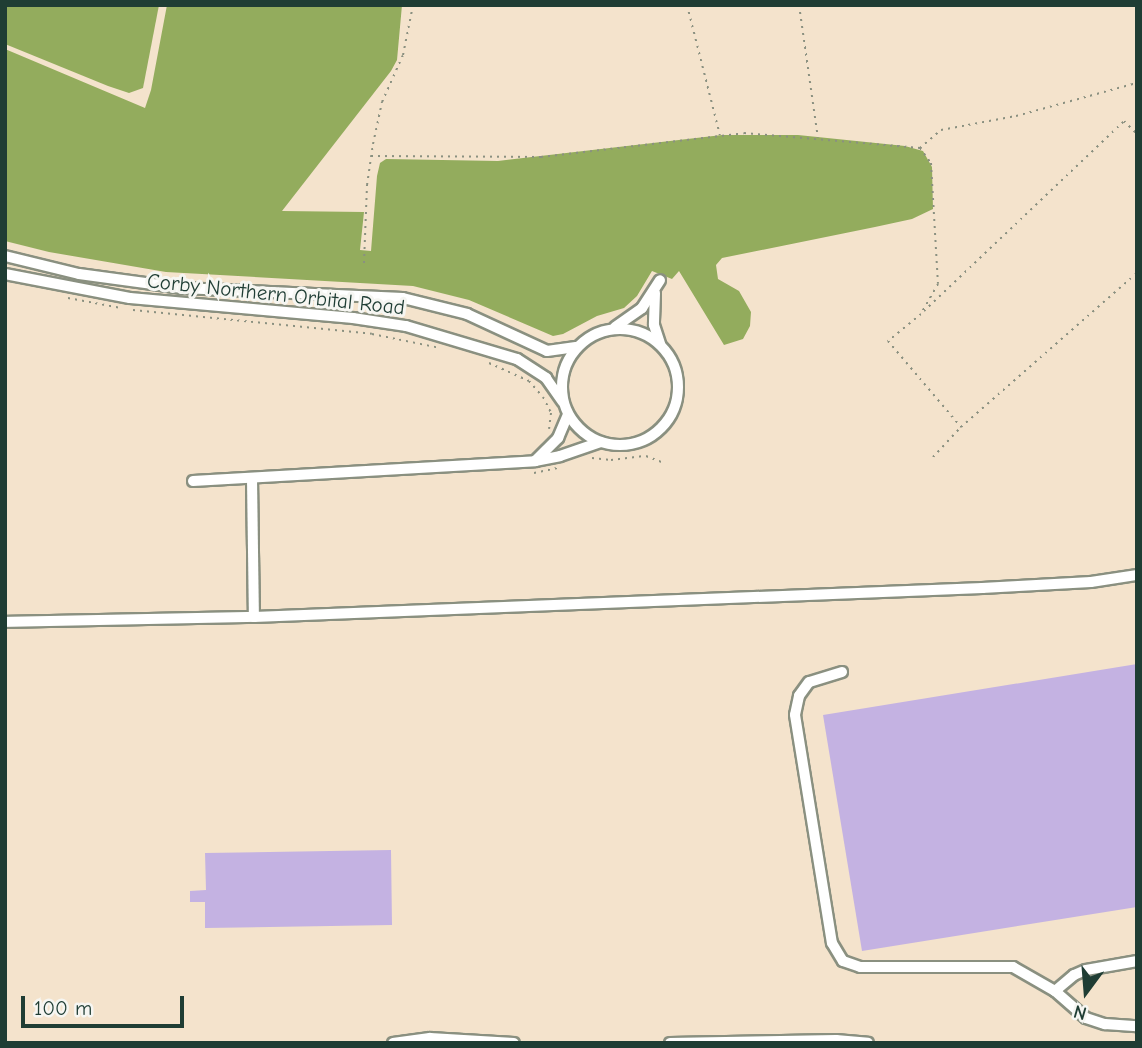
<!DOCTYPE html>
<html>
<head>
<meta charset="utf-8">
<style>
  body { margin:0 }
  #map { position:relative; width:1142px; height:1048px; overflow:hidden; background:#f4e3cc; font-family:"Comic Neue",sans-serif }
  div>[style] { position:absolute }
  .forest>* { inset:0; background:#93ac5d }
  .building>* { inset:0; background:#c4b2e2 }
  .path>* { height:2px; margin-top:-1px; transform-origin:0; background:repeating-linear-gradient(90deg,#8a9080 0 2px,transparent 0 7px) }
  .roads { filter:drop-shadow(2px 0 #8a9080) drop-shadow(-2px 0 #8a9080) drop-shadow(0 2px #8a9080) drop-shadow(0 -2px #8a9080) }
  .minor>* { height:10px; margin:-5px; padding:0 5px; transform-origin:5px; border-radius:5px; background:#fff }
  .minor>.ring { margin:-5px; padding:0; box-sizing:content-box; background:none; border:10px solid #fff; border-radius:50% }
  span { translate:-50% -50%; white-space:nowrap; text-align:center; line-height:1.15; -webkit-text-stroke:6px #f6f6f2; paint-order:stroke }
  .street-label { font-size:21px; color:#1f3d34 }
  .frame { position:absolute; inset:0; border:7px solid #1f3d34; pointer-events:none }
  .north { position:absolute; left:1051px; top:957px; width:70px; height:70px; -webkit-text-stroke:5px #f6f6f2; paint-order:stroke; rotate:196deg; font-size:19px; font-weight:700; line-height:28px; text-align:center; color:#1f3d34 }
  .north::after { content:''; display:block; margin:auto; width:24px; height:32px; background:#1f3d34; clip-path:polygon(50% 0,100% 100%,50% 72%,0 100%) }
  .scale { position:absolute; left:21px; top:996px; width:163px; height:32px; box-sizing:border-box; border:4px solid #1f3d34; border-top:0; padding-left:9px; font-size:21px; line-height:24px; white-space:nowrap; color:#1f3d34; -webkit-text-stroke:5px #f6f6f2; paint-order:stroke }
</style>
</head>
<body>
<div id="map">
  <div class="forest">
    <div style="clip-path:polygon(5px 5px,159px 5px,143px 88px,129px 93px,108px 86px,5px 44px)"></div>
    <div style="clip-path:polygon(167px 5px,402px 5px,397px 60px,391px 71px,282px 211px,364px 212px,360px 250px,371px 251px,377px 176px,380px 163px,386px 159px,498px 161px,722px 135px,798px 135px,905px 146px,923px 151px,932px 167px,933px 209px,912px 219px,875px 227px,722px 258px,716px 265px,718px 279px,739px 291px,751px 312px,750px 326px,743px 339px,724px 345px,679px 271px,672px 279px,652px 271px,637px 296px,624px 308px,597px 316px,563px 334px,553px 336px,469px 300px,413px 286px,166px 272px,49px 252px,5px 241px,5px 49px,145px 108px,151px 90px)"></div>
  </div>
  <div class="building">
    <div style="clip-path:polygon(1137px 664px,1137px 907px,862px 951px,823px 715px)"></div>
    <div style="clip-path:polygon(391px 850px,392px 925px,205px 928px,205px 902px,190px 902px,190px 891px,206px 890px,205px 853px)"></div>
  </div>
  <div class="path">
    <div style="left:687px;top:5px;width:134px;rotate:75.8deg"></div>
    <div style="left:799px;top:5px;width:134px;rotate:81.9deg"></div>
    <div style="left:920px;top:148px;width:28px;rotate:-41deg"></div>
    <div style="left:941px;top:130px;width:76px;rotate:-10.6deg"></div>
    <div style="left:1016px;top:116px;width:125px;rotate:-15.3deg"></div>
    <div style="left:371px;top:156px;width:170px;rotate:0.3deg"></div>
    <div style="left:541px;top:157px;width:204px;rotate:-6.7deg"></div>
    <div style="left:744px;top:133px;width:177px;rotate:4.9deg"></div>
    <div style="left:920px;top:148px;width:19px;rotate:54deg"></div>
    <div style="left:931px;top:163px;width:121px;rotate:86.7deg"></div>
    <div style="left:938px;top:284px;width:34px;rotate:120deg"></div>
    <div style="left:921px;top:314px;width:43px;rotate:140.7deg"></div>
    <div style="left:888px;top:341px;width:113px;rotate:49.7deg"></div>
    <div style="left:364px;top:263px;width:78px;rotate:-87.8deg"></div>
    <div style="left:367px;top:185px;width:41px;rotate:-81.7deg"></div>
    <div style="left:373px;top:144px;width:43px;rotate:-77.9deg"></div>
    <div style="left:382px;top:102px;width:51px;rotate:-65.9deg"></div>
    <div style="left:403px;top:55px;width:51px;rotate:-78.7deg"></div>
    <div style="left:68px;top:298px;width:54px;rotate:10.7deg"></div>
    <div style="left:133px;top:310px;width:240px;rotate:5.7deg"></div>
    <div style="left:372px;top:334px;width:69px;rotate:11.6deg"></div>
    <div style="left:924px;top:311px;width:276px;rotate:-43.5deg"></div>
    <div style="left:1124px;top:121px;width:18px;rotate:45deg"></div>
    <div style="left:489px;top:363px;width:44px;rotate:24.2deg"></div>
    <div style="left:529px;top:381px;width:21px;rotate:49deg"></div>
    <div style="left:543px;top:397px;width:18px;rotate:63deg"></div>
    <div style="left:551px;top:413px;width:16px;rotate:97deg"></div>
    <div style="left:933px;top:457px;width:41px;rotate:-47deg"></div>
    <div style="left:961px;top:427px;width:234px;rotate:-41.2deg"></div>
    <div style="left:592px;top:458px;width:19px;rotate:6deg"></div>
    <div style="left:611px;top:460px;width:35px;rotate:-7deg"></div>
    <div style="left:646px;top:456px;width:19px;rotate:21deg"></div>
    <div style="left:534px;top:473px;width:24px;rotate:-12deg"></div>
  </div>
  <div class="roads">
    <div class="minor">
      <div style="left:5px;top:256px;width:76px;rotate:13.7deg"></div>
      <div style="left:79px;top:274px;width:104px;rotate:7.7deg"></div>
      <div style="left:182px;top:288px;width:221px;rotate:2.6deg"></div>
      <div style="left:403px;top:298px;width:66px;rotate:14deg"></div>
      <div style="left:467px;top:314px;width:88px;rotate:24.8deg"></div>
      <div style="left:547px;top:351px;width:29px;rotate:-8deg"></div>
      <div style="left:5px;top:274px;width:127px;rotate:10.9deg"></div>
      <div style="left:130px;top:298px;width:224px;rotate:5.1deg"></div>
      <div style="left:353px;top:318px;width:54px;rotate:8.6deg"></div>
      <div style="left:406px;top:326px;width:116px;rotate:16.6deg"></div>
      <div style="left:517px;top:359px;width:35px;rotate:33deg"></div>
      <div style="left:546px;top:378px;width:29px;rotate:55deg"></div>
      <div style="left:655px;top:293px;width:32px;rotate:92deg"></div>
      <div style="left:654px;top:325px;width:20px;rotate:72deg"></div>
      <div style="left:615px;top:327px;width:33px;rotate:-35deg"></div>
      <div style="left:642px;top:308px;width:33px;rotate:-57deg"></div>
      <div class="ring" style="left:562px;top:329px;width:106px;height:106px"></div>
      <div style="left:535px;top:461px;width:33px;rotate:-45deg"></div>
      <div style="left:558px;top:438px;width:25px;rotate:-67deg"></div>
      <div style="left:252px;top:479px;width:138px;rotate:89.2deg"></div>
      <div style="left:193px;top:481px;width:343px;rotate:-3.3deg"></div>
      <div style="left:535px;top:461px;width:25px;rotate:-11deg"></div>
      <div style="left:560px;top:456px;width:43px;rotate:-18.9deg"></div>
      <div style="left:5px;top:622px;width:249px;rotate:-1.2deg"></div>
      <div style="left:254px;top:617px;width:729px;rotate:-2.28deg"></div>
      <div style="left:982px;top:588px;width:109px;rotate:-3.2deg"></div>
      <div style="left:1091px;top:582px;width:47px;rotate:-8.7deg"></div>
      <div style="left:842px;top:672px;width:34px;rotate:163deg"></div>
      <div style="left:809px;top:682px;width:17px;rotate:126deg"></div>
      <div style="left:799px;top:696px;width:19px;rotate:102deg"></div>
      <div style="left:795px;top:715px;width:231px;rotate:80.8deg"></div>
      <div style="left:832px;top:943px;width:21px;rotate:59deg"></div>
      <div style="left:843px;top:961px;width:18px;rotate:19deg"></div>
      <div style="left:860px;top:967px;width:153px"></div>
      <div style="left:1013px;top:967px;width:48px;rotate:29.7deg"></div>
      <div style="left:1055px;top:991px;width:41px;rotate:41.1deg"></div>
      <div style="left:1086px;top:1018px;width:20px;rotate:18deg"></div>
      <div style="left:1105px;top:1024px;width:32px;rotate:4deg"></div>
      <div style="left:1055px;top:991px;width:25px;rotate:-40deg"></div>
      <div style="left:1074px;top:975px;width:13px;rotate:-23deg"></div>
      <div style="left:1086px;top:970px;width:52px;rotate:-10deg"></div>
      <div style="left:393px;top:1043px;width:37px;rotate:-8deg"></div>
      <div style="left:430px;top:1038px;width:84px;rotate:3.4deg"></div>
      <div style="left:670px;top:1043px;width:166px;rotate:-1deg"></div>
      <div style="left:836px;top:1040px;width:32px;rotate:5deg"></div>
    </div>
  </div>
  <div class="street-label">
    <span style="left:276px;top:294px;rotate:6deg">Corby Northern Orbital Road</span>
  </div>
  <div class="frame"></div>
  <div class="north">N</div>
  <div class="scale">100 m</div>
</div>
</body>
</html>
